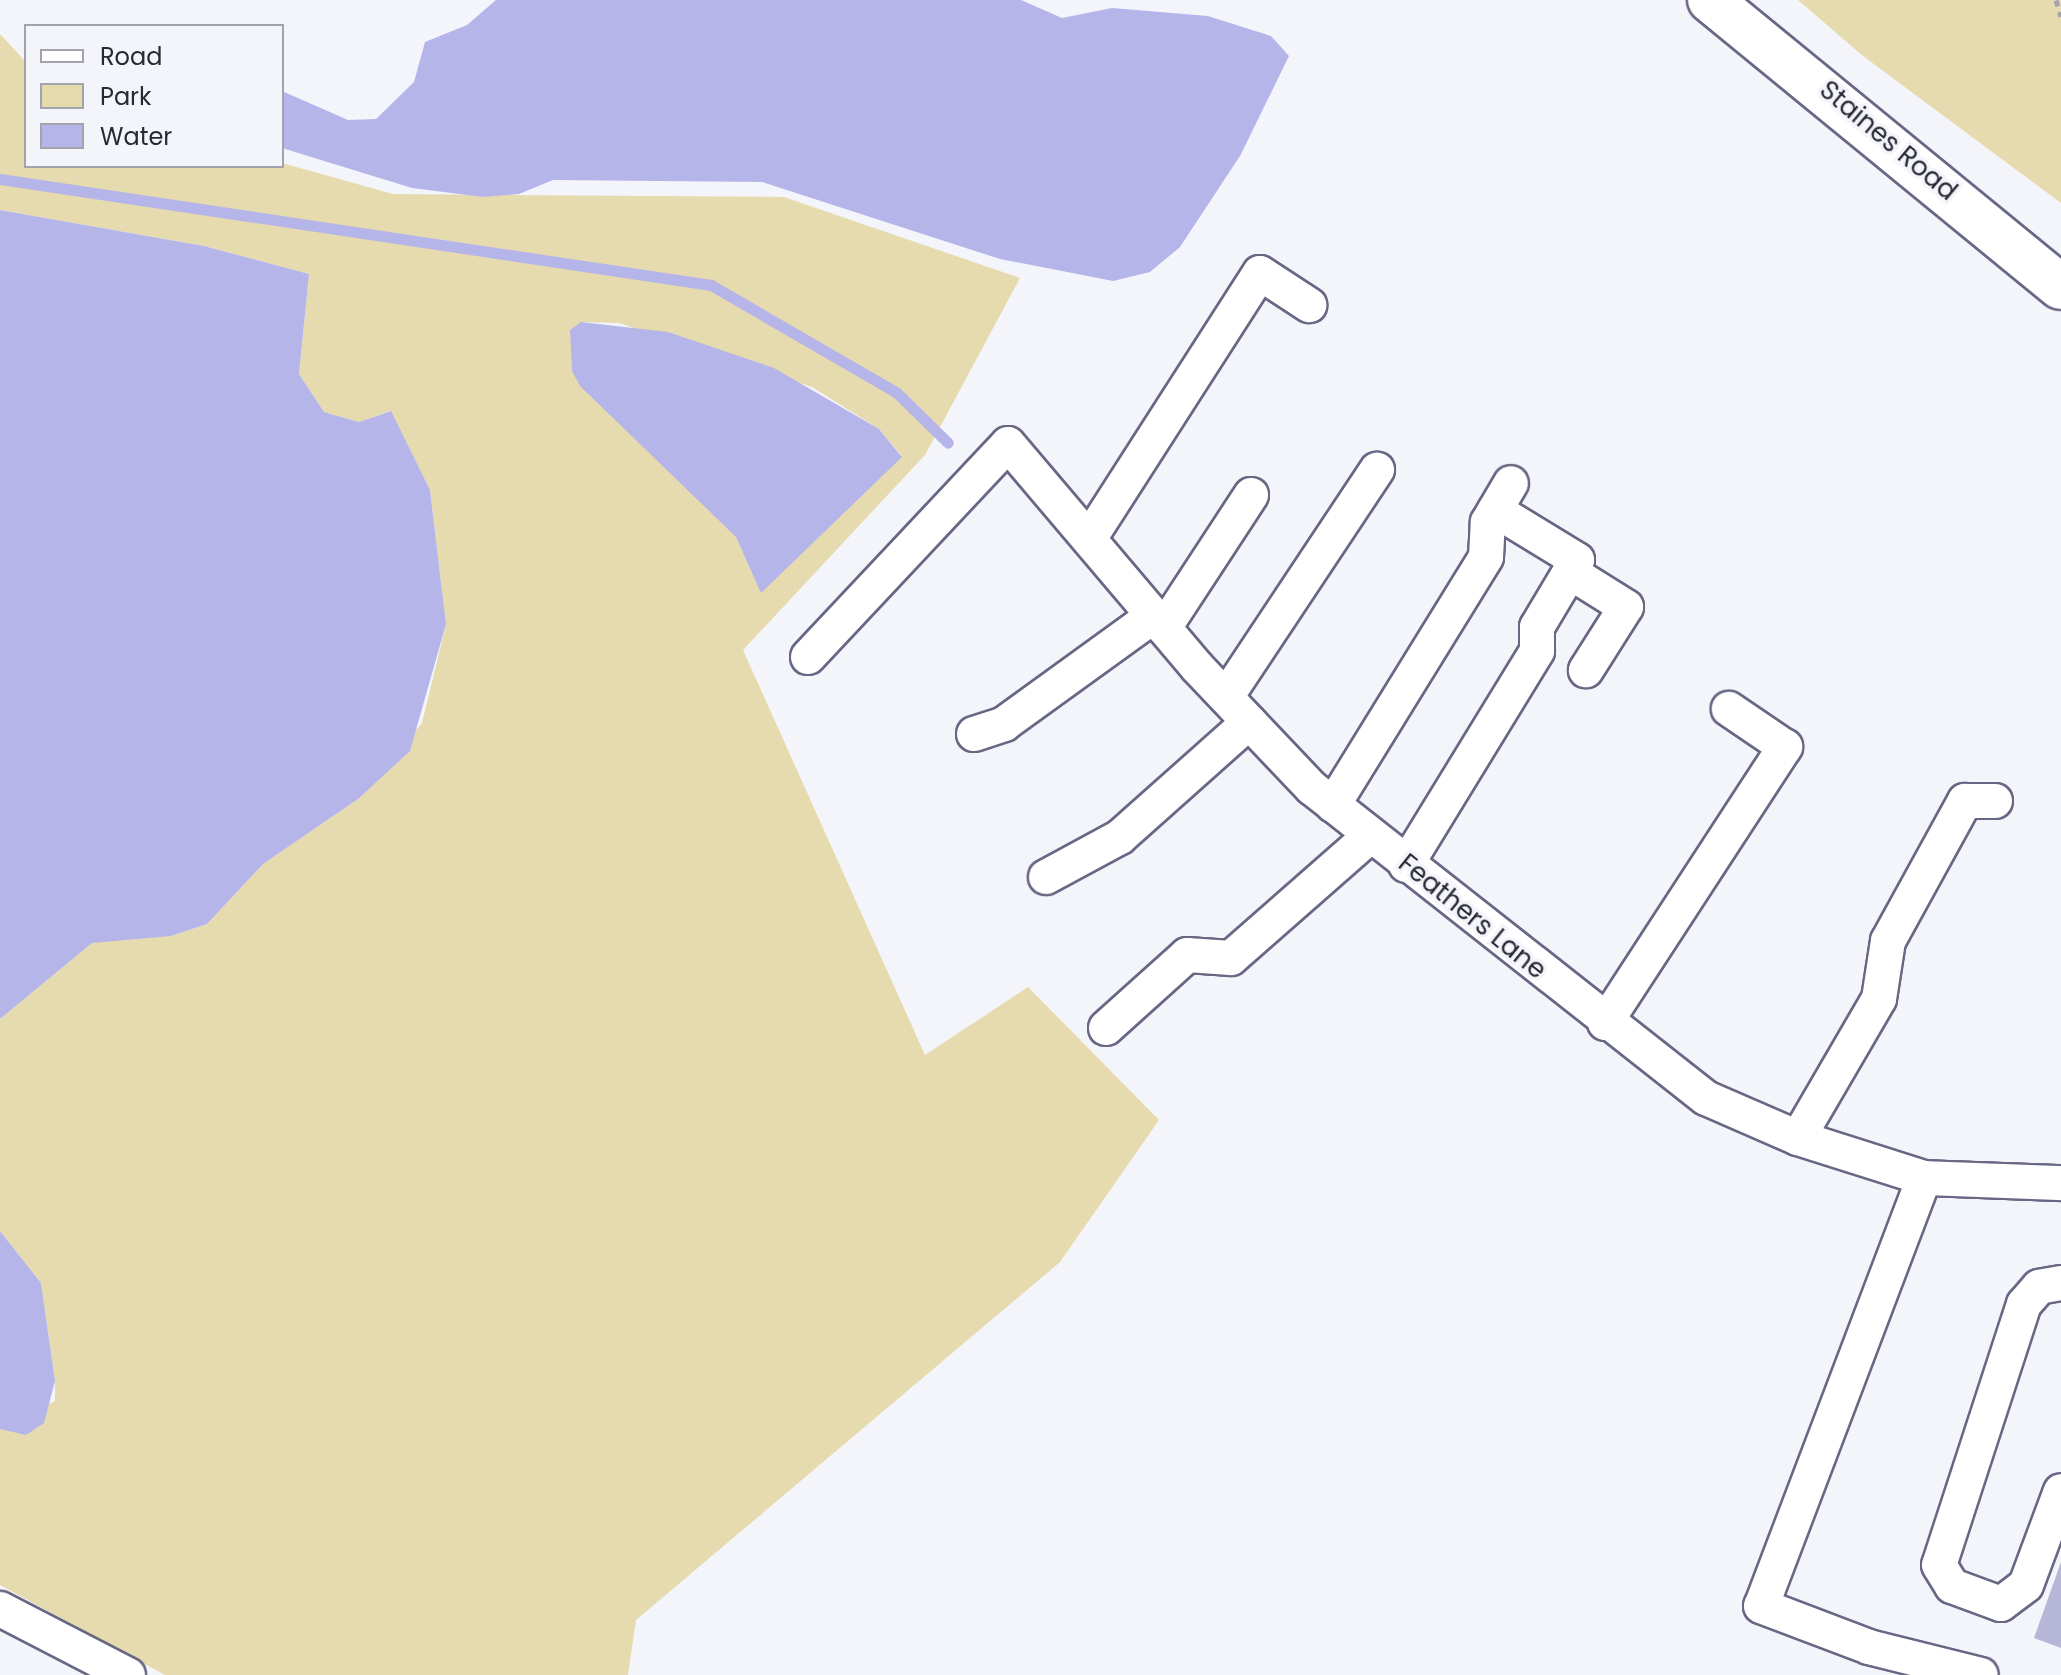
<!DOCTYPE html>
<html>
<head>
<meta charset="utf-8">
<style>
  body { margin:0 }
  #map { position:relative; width:2061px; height:1675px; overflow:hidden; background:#f4f4fb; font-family:Poppins,sans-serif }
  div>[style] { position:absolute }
  .green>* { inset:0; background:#e6dbae }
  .water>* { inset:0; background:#b6b5ea }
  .stream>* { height:11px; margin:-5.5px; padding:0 5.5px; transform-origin:5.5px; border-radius:5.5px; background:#b6b5ea }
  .building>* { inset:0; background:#b6b6d6 }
  .path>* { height:5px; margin-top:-2.5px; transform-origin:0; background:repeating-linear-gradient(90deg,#a3a3ac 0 6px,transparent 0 12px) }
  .roads { filter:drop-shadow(2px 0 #686784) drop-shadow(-2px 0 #686784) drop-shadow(0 2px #686784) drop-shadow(0 -2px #686784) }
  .minor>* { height:34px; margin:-17px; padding:0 17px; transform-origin:17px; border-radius:17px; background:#fff }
  .major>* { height:44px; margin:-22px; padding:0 22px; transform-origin:22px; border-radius:22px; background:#fff }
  span { translate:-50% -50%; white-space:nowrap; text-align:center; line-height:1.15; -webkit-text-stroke:7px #f4f4fb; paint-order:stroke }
  .street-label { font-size:26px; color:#292936 }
  .legend { position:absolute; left:24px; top:24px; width:260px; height:144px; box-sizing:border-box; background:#f4f4fb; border:2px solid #a3a3ac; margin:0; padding:10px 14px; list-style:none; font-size:24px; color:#292936 }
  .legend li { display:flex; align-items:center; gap:16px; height:40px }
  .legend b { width:40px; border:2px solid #a3a3ac }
</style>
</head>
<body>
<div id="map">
  <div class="green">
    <i style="clip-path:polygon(1798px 0,2061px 0,2061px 203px,1863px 56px)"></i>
    <i style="clip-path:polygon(evenodd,0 34px,26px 62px,26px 166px,282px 163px,393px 194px,784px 197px,1020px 278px,925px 455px,743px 650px,925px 1055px,1028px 987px,1159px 1120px,1060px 1262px,636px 1620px,628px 1675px,165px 1675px,0 1585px,0 1429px,55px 1401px,55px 1381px,41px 1283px,0 1231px,0 1019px,92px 943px,110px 936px,171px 936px,207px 924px,263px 864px,358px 799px,422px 723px,446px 624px,430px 490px,390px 411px,359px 422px,324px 412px,299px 374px,309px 274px,204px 246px,0 210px,0 34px,582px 322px,619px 323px,812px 387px,879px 429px,902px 456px,761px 592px,736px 537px,571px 330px,582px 322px)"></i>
  </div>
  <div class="water">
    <i style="clip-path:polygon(496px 0,1021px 0,1062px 18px,1112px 8px,1208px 16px,1271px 36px,1289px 56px,1240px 156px,1180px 247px,1150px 272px,1113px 281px,1000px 259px,762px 182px,553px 180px,519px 194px,483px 197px,412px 188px,282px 148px,282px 91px,348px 120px,376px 119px,414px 82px,425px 42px,467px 25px)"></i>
    <i style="clip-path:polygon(0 210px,204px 246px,309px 274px,299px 374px,324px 412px,359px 422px,391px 411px,430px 490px,446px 624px,410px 751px,358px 799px,263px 864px,207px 924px,171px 936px,92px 943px,0 1019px)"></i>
    <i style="clip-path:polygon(581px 322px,668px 332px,774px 368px,879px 429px,902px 457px,761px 593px,736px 537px,580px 386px,572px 371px,570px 330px)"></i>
    <i style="clip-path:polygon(0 1231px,41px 1283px,55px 1381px,44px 1423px,26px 1435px,0 1429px)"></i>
  </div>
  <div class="stream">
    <i style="left:0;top:179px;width:719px;rotate:8.48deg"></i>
    <i style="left:711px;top:285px;width:215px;rotate:30.1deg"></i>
    <i style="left:897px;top:393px;width:71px;rotate:44.4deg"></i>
  </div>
  <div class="building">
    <i style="clip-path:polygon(2061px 1562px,2061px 1648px,2034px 1638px)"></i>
  </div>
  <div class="path">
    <i style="left:2056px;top:0;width:17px;rotate:73deg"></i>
  </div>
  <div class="roads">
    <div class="minor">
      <i style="left:1089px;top:539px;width:316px;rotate:-57.3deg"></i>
      <i style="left:1260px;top:273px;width:59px;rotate:33.1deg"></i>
      <i style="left:1570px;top:572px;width:66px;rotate:32deg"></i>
      <i style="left:1626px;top:607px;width:75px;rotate:122.4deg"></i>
      <i style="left:1164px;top:628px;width:159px;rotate:-56.8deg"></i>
      <i style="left:808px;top:657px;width:292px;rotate:-46.8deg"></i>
      <i style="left:1008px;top:444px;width:292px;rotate:49.7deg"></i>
      <i style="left:1197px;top:667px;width:167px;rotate:46.5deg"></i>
      <i style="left:1312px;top:788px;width:501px;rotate:38.2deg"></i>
      <i style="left:1706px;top:1098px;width:100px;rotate:23.5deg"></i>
      <i style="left:1798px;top:1138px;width:132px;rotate:17.6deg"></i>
      <i style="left:1924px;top:1178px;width:137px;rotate:2.1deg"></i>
      <i style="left:1226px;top:697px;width:273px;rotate:-56.4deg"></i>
      <i style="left:974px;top:734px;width:32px;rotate:-18deg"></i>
      <i style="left:1004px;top:724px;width:184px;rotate:-35.9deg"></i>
      <i style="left:1333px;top:805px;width:291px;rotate:-58.3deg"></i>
      <i style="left:1486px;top:557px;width:35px;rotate:-87deg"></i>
      <i style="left:1488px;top:522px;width:45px;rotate:-59.5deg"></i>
      <i style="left:1406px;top:865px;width:251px;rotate:-58.5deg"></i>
      <i style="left:1537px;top:651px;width:24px;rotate:-90deg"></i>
      <i style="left:1537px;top:627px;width:78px;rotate:-59.2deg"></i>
      <i style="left:1577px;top:560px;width:96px;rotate:-148.6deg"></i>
      <i style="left:1046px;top:877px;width:84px;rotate:-28.4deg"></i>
      <i style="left:1120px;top:837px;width:173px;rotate:-41.7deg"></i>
      <i style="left:1605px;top:1023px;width:330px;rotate:-56.9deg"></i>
      <i style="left:1785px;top:747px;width:68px;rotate:-145.8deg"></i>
      <i style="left:1106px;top:1028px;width:109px;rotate:-42deg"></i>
      <i style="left:1187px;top:955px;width:44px;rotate:3.9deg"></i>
      <i style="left:1231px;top:958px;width:185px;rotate:-41.3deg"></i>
      <i style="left:1798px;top:1138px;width:161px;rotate:-59.8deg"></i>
      <i style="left:1879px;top:999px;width:59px;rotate:-81.2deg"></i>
      <i style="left:1888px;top:941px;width:160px;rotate:-61.2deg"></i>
      <i style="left:1965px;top:801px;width:30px"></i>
      <i style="left:1924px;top:1178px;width:458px;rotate:110.8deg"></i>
      <i style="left:1761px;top:1606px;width:116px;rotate:20.8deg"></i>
      <i style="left:1869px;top:1647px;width:115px;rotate:14deg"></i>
      <i style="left:2061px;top:1283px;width:22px;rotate:170deg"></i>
      <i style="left:2039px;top:1287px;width:23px;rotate:131deg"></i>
      <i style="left:2024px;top:1304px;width:274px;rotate:108deg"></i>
      <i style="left:1939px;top:1565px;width:25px;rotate:58deg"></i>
      <i style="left:1952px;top:1586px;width:52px;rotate:20.2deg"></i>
      <i style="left:2001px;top:1604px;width:31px;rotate:-37deg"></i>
      <i style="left:2026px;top:1585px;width:100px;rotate:-69.6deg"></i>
      <i style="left:0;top:1609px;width:144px;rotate:27.3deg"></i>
    </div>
    <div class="major">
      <i style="left:1710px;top:0;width:453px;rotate:39.3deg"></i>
    </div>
  </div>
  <div class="street-label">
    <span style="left:1888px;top:141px;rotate:40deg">Staines Road</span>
    <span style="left:1472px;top:917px;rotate:39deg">Feathers Lane</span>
  </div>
  <ul class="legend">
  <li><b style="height:10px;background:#fff"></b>Road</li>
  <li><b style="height:22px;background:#e6dbae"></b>Park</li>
  <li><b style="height:22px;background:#b6b5ea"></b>Water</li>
  </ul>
</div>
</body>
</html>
